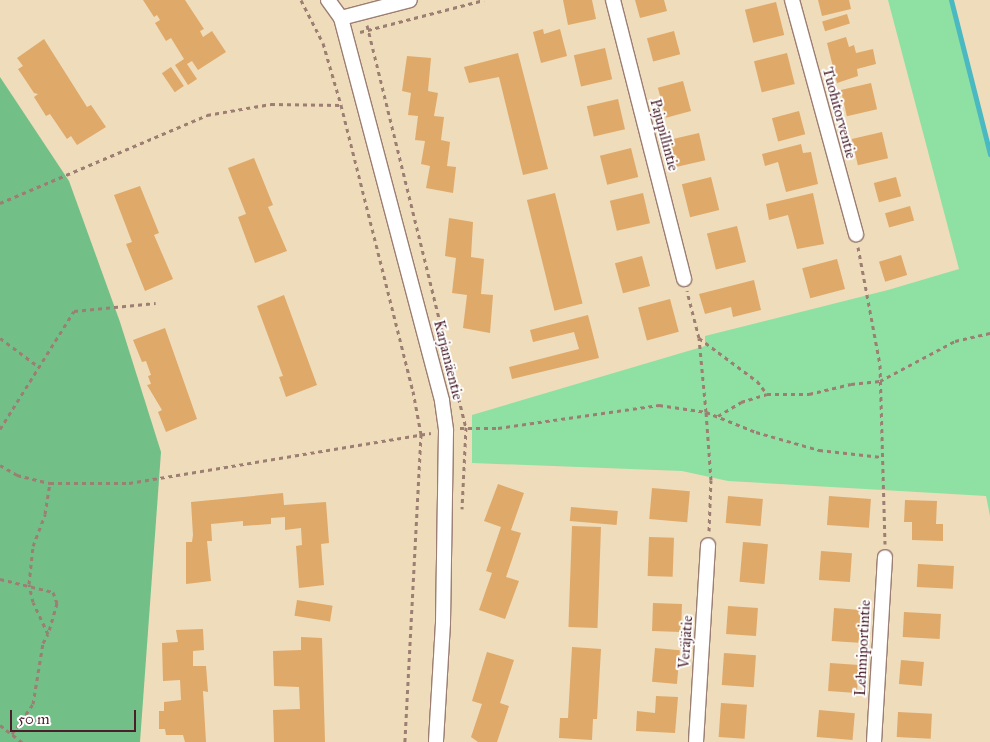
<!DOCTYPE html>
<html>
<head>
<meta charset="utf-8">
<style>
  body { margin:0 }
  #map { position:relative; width:990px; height:742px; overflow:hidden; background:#efdcbb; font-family:"IM FELL Great Primer",serif }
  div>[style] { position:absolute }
  .green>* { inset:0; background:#8ee1a2 }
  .forest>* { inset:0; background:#72bf88 }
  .stream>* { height:5px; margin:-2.5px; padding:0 2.5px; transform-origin:2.5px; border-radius:2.5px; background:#4ab9c1 }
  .building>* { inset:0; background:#dfa969; transform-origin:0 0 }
  .path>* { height:3px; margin-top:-1.5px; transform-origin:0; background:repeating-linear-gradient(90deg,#9c7e73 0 4px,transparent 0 8px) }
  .roads { filter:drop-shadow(1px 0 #9c7e73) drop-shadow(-1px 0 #9c7e73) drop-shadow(0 1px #9c7e73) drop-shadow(0 -1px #9c7e73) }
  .street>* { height:14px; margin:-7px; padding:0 7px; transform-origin:7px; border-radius:7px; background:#fff }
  span { translate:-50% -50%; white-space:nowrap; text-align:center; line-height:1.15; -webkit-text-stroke:4px #fff; paint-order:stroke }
  .street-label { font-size:15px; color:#4a1f2b }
  .scale { position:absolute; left:10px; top:710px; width:126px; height:22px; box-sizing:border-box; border:2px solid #4a1f2b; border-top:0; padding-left:6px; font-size:15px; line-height:18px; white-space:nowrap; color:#4a1f2b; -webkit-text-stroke:4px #fff; paint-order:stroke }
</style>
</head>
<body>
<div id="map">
  <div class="green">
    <i style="clip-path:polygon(888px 0,951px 0,990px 154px,990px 516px,986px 496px,728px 481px,682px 471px,472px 463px,472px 415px,705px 346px,705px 336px,888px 290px,959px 269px)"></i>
  </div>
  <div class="forest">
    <i style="clip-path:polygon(0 77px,69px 181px,120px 322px,161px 452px,140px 742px,0 742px)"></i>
  </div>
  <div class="stream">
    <i style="left:951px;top:0;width:159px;rotate:75.8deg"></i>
  </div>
  <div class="building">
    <i style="clip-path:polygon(143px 0,185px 0,204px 29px,200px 31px,203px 37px,212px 31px,226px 52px,198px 70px,192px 61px,187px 64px,197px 79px,188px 85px,175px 65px,184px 59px,171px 38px,166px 41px,155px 23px,160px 20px,157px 15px,154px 17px)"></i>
    <i style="clip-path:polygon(563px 0,592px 0,596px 19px,568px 25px)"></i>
    <i style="clip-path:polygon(635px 0,664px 0,667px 11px,640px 18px)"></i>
    <i style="clip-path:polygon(818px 0,849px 0,851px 9px,822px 16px)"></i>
    <i style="left:776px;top:2px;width:34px;height:32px;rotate:76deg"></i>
    <i style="left:847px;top:14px;width:10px;height:26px;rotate:73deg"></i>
    <i style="clip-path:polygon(543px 29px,544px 34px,560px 29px,567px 56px,541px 63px,533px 32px)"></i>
    <i style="left:674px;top:31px;width:24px;height:28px;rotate:75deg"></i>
    <i style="clip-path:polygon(846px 37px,849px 47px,854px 45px,856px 53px,873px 49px,876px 64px,857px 69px,858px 76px,837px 83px,827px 43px)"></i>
    <i style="clip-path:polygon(44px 39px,87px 107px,91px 105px,106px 127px,77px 145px,71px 136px,67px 139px,50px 114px,46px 116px,34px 97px,38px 94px,34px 93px,18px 69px,23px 66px,17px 58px)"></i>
    <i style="left:605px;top:48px;width:32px;height:32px;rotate:77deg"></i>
    <i style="clip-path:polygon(518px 53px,548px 169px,523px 175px,499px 77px,469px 83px,464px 67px)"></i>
    <i style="left:787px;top:53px;width:32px;height:34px;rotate:76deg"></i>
    <i style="clip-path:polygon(407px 56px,431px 58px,428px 91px,438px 93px,434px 116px,444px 117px,441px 140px,450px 142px,447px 166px,456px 167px,453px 193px,426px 188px,430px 166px,421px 164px,425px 141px,415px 140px,418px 116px,408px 115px,411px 93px,402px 91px)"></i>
    <i style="left:171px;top:67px;width:23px;height:11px;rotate:56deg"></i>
    <i style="left:683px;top:81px;width:31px;height:26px;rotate:75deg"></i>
    <i style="left:871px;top:83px;width:27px;height:31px;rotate:77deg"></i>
    <i style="left:618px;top:99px;width:31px;height:32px;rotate:77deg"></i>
    <i style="left:799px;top:111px;width:24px;height:28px;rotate:75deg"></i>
    <i style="left:882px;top:132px;width:27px;height:31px;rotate:77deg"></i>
    <i style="left:699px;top:133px;width:28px;height:30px;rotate:77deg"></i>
    <i style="clip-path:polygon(801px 144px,803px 153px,811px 152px,818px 184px,786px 192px,778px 162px,765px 166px,762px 154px)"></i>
    <i style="left:631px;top:148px;width:30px;height:32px;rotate:76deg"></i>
    <i style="clip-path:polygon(254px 158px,273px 205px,268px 207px,287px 251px,255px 263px,238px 217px,246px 214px,228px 168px)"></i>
    <i style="left:711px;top:177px;width:34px;height:30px;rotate:76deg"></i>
    <i style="left:896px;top:177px;width:20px;height:23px;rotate:75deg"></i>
    <i style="clip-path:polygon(140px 186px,159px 233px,154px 235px,173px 279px,145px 291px,126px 244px,132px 242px,114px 195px)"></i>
    <i style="left:555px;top:193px;width:114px;height:29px;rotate:76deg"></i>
    <i style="left:643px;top:193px;width:31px;height:34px;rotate:77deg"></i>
    <i style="clip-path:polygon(813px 193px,824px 244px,797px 249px,788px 215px,769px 220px,766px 204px)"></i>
    <i style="left:910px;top:206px;width:15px;height:26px;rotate:74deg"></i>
    <i style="clip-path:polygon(449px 218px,473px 222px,471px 257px,484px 259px,481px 294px,493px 295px,490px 333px,463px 328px,467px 295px,452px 293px,456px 258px,445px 256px)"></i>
    <i style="left:737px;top:226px;width:37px;height:31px;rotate:76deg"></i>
    <i style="left:901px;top:255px;width:21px;height:23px;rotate:73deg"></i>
    <i style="left:642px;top:256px;width:31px;height:28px;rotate:75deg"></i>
    <i style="left:837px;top:259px;width:31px;height:36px;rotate:75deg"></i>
    <i style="clip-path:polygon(754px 280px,761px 310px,733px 317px,731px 307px,705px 314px,699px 294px)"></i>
    <i style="clip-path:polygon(284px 295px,317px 385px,286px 397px,279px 377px,283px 376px,257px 306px)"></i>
    <i style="left:670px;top:299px;width:34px;height:33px;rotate:75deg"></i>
    <i style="clip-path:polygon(588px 315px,599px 358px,512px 379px,509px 367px,579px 349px,574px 332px,533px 342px,530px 330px)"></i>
    <i style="clip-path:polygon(165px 328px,197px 419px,166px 432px,158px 412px,162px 410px,147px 385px,151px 384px,148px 376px,151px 375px,146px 361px,142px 362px,133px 340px)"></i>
    <i style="clip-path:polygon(498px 484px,524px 493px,511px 530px,521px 533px,506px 577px,519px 581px,505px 619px,479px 610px,492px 573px,486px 571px,501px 527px,484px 521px)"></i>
    <i style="left:652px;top:488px;width:38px;height:31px;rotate:5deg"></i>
    <i style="clip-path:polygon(283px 493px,284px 505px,326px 502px,329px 543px,321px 544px,324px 585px,299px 588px,296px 546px,302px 545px,301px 528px,285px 530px,285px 517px,271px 518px,271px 524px,243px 526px,243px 521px,211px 524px,212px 541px,207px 541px,211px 581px,186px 584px,186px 542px,192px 542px,193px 535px,191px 502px)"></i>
    <i style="left:728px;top:496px;width:35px;height:27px;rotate:5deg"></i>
    <i style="left:829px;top:496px;width:42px;height:29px;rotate:4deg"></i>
    <i style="clip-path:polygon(905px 500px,937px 501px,936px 524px,943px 524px,943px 541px,912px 540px,912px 522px,904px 522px)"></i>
    <i style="left:571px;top:507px;width:47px;height:14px;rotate:5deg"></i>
    <i style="left:572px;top:526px;width:29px;height:101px;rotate:2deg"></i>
    <i style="left:649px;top:537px;width:25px;height:39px;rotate:2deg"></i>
    <i style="left:743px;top:542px;width:25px;height:40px;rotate:5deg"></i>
    <i style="left:821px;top:551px;width:31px;height:29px;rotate:4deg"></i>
    <i style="left:918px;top:564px;width:36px;height:23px;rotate:3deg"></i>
    <i style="left:297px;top:600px;width:36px;height:16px;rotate:9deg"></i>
    <i style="left:653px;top:603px;width:29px;height:28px;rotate:2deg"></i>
    <i style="left:728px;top:606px;width:30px;height:28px;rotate:4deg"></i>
    <i style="left:834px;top:608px;width:27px;height:33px;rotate:4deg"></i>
    <i style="left:904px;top:612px;width:37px;height:25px;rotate:3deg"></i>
    <i style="clip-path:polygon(203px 629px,204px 650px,193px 651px,193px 666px,206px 666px,208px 692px,203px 691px,206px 742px,185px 742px,183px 735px,166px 735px,165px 729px,159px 729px,159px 711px,164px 711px,164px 702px,181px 700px,180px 680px,163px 681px,162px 643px,178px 642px,176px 630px)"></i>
    <i style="clip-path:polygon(301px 637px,322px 638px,325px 742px,274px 742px,273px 710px,300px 709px,299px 687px,274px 686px,273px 651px,301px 650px)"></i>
    <i style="clip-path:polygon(572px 647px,601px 649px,597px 719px,593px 719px,592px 740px,559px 738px,560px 718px,568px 718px)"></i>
    <i style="left:655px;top:648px;width:25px;height:34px;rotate:5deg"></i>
    <i style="clip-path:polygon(487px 652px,514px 660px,500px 703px,509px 706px,497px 742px,478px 742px,471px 737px,482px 704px,472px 701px)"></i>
    <i style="left:724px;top:653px;width:32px;height:32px;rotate:4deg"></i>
    <i style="left:901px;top:660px;width:23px;height:24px;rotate:5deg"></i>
    <i style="left:830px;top:663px;width:29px;height:28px;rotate:4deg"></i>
    <i style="clip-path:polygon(656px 696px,678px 697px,675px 733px,636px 731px,637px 711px,655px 713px)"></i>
    <i style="left:721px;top:703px;width:26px;height:34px;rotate:4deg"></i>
    <i style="left:819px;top:710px;width:36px;height:27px;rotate:5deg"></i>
    <i style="left:898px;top:712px;width:34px;height:25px;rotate:3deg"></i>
  </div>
  <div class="path">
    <i style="left:301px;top:0;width:48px;rotate:62.9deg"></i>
    <i style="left:323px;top:43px;width:65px;rotate:73.8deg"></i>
    <i style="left:341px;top:105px;width:295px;rotate:75.9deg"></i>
    <i style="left:413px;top:391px;width:44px;rotate:79.5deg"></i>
    <i style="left:421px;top:434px;width:308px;rotate:93deg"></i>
    <i style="left:367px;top:25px;width:414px;rotate:76.2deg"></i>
    <i style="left:466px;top:427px;width:82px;rotate:92.8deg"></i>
    <i style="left:360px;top:32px;width:128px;rotate:-14.5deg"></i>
    <i style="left:0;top:203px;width:225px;rotate:-23deg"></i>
    <i style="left:207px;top:115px;width:65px;rotate:-9.8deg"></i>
    <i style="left:271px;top:104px;width:70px;rotate:0.8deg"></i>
    <i style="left:858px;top:247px;width:120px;rotate:79.4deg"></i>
    <i style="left:880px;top:365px;width:179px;rotate:88.4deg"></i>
    <i style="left:0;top:338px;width:49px;rotate:36.6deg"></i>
    <i style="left:699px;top:338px;width:72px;rotate:36.6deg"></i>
    <i style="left:757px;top:381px;width:16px;rotate:52deg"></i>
    <i style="left:718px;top:416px;width:27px;rotate:-31deg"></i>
    <i style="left:741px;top:402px;width:27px;rotate:-17deg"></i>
    <i style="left:767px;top:394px;width:42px"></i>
    <i style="left:809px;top:394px;width:43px;rotate:-13.4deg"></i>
    <i style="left:851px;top:384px;width:29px;rotate:-6deg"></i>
    <i style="left:880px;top:381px;width:85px;rotate:-28.1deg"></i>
    <i style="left:955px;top:341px;width:36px;rotate:-13deg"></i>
    <i style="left:460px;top:428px;width:38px"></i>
    <i style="left:498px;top:428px;width:163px;rotate:-8.1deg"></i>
    <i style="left:659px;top:405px;width:48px;rotate:8.5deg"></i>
    <i style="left:706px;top:412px;width:74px;rotate:-95.4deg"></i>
    <i style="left:699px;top:338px;width:49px;rotate:-104.3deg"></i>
    <i style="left:0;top:429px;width:139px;rotate:-57.9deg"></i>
    <i style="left:74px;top:311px;width:82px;rotate:-5.6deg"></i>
    <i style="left:0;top:465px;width:20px;rotate:30deg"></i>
    <i style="left:17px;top:475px;width:34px;rotate:14deg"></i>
    <i style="left:709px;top:531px;width:51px;rotate:-87.8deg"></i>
    <i style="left:711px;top:480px;width:68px;rotate:-94.2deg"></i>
    <i style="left:706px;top:412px;width:54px;rotate:21.8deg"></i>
    <i style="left:756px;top:432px;width:66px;rotate:15.9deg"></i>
    <i style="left:819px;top:450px;width:63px;rotate:6.3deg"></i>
    <i style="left:0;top:579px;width:55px;rotate:13.8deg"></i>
    <i style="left:53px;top:592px;width:12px;rotate:70deg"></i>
    <i style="left:57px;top:603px;width:32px;rotate:106deg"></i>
    <i style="left:0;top:725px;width:28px;rotate:38deg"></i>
    <i style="left:12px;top:734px;width:37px;rotate:-55deg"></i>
    <i style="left:33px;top:704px;width:62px;rotate:-80.7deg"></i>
    <i style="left:43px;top:643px;width:10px;rotate:-61deg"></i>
    <i style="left:48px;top:634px;width:35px;rotate:-115deg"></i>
    <i style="left:33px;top:602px;width:18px;rotate:-103deg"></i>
    <i style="left:29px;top:584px;width:38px;rotate:-84deg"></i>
    <i style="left:33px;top:546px;width:34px;rotate:-69deg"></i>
    <i style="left:45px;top:514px;width:31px;rotate:-81deg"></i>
    <i style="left:50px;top:483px;width:79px"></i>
    <i style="left:129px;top:483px;width:306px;rotate:-9.4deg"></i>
  </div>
  <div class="roads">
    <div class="street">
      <i style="left:328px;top:0;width:22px;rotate:54deg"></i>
      <i style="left:341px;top:18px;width:396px;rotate:75.2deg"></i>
      <i style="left:442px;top:401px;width:30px;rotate:82deg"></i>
      <i style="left:446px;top:431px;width:192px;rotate:90.9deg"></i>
      <i style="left:443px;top:623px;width:119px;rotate:93.4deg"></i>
      <i style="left:613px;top:0;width:288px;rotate:75.7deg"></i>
      <i style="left:792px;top:0;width:243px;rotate:74.7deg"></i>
      <i style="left:341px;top:18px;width:71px;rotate:-14.6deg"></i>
      <i style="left:696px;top:742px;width:197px;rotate:-86.5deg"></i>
      <i style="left:874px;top:742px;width:185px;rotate:-86.6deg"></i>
    </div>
  </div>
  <div class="street-label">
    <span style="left:839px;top:113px;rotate:75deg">Tuohitorventie</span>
    <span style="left:664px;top:135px;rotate:75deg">Pajupillintie</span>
    <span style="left:448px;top:360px;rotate:76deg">Karjamäentie</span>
    <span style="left:686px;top:642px;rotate:-86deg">Veräjätie</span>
    <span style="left:863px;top:648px;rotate:-87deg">Lehmiportintie</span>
  </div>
  <div class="scale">50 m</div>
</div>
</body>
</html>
